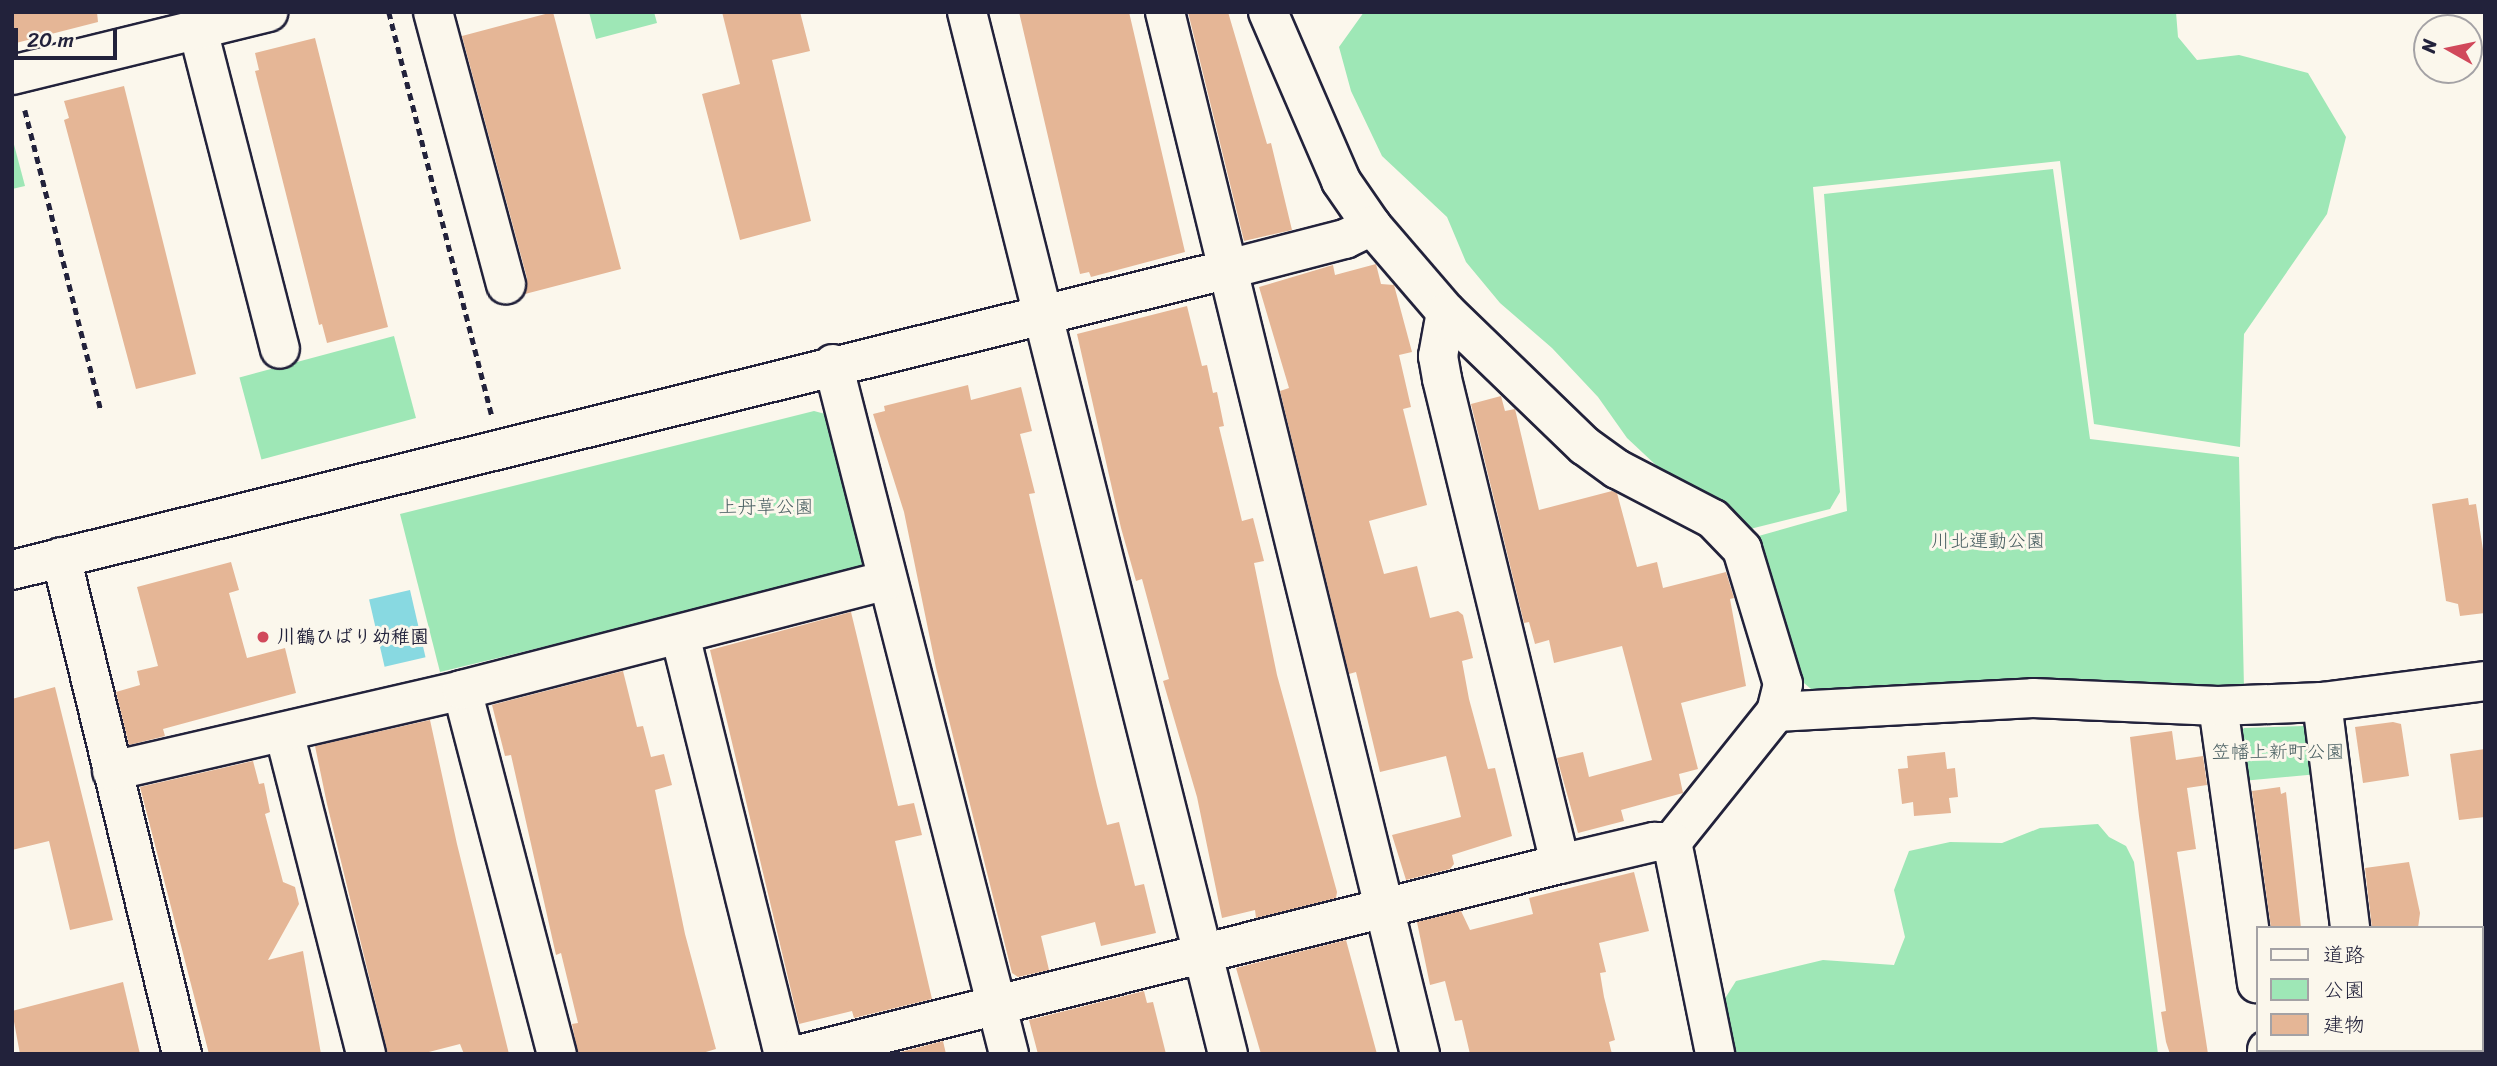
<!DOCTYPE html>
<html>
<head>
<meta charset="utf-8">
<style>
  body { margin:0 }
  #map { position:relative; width:2497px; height:1066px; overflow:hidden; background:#fbf7ec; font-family:Sriracha,"Klee One",sans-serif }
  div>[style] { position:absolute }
  .green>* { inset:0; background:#9ee7b6; transform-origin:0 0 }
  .water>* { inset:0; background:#88d9e1; transform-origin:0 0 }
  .building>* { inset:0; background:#e5b696 }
  .path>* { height:4.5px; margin-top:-2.25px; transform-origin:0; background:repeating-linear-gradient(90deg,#22223b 0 7px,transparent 0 12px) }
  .roads { filter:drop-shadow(2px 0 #22223b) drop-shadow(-2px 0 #22223b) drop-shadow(0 2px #22223b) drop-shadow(0 -2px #22223b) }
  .minor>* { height:38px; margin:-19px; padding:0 19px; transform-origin:19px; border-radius:19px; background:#fbf7ec }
  .dots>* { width:19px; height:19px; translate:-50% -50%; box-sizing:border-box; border:4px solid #fbf7ec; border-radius:50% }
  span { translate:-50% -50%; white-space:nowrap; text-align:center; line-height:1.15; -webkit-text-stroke:6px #fbf7ec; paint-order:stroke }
  .park-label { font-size:19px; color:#475d60 }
  .poi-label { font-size:19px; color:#22223b; font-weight:700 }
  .left { translate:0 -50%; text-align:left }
  .frame { position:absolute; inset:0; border:14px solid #22223b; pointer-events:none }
  .legend { position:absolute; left:2256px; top:926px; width:228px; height:126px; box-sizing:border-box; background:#fbf7ec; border:2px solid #a4a2a5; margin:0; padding:9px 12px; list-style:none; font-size:21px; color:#22223b }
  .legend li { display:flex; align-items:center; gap:14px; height:35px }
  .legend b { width:35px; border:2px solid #a4a2a5 }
  .north { position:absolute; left:2413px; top:14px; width:70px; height:70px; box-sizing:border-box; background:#fbf7ec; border:2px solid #a4a2a5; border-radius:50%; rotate:279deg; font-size:19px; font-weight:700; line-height:28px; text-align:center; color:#22223b }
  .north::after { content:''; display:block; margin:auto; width:24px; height:32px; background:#d1495b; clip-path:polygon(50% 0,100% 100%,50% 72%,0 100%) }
  .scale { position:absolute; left:14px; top:28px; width:103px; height:32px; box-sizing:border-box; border:4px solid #22223b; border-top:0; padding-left:9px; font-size:21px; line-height:24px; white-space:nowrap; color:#22223b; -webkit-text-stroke:5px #fbf7ec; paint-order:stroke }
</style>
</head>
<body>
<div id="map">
  <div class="green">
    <i style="clip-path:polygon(589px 12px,654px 12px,657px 23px,596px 39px)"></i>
    <i style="clip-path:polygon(1364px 12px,2176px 12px,2178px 37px,2197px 60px,2239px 55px,2308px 73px,2346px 137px,2327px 214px,2244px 334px,2240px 447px,2094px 424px,2060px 161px,1813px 187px,1840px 492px,1830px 509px,1746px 530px,1675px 483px,1627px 438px,1598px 397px,1552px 348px,1500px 303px,1466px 262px,1447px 217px,1382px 156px,1351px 91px,1339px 47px)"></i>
    <i style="clip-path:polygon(12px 137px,25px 186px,12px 189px)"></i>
    <i style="clip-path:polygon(2053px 169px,2090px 439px,2239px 457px,2244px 688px,1817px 694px,1798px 678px,1755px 537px,1847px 511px,1824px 194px)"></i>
    <i style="left:394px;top:336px;width:85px;height:160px;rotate:75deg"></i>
    <i style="clip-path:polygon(814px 411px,829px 415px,866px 568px,440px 672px,400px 514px)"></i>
    <i style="clip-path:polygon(2304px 726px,2314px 736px,2318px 774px,2242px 781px,2236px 740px,2244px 728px)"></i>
    <i style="clip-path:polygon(2098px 824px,2109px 837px,2126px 846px,2134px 862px,2158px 1054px,1735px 1054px,1724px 1000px,1736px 981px,1823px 960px,1894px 965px,1905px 937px,1894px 890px,1909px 851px,1950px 842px,2002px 843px,2040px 828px)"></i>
  </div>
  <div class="water">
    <i style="left:410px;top:590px;width:69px;height:42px;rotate:77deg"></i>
  </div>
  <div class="building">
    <i style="clip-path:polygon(12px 12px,97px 12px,98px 22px,16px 43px)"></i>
    <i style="clip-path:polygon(553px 12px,621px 269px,525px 294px,527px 278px,462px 36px)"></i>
    <i style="clip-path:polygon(722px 12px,800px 12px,810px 51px,772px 60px,811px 221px,740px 240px,702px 94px,740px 84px)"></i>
    <i style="clip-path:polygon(1019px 12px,1129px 12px,1185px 252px,1091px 277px,1089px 272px,1080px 274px)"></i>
    <i style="clip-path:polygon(1188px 12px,1228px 12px,1267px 144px,1271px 143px,1292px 230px,1244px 241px)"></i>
    <i style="clip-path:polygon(315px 38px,388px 327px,327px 343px,322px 324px,319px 325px,255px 71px,259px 70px,255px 53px)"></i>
    <i style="clip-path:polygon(124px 86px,196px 374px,136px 389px,64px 120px,69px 118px,64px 101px)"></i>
    <i style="clip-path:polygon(1376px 264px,1381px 284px,1394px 285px,1412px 352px,1399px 355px,1411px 407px,1403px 409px,1427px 505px,1369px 521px,1384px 574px,1417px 566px,1430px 618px,1458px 611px,1463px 615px,1473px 658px,1462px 661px,1469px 699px,1488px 769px,1495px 768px,1512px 836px,1452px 855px,1454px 864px,1450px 869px,1406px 880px,1392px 835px,1461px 817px,1446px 756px,1380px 772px,1356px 672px,1349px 674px,1280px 391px,1289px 388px,1259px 287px,1333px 265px,1335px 275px)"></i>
    <i style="clip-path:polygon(1187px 306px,1202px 366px,1207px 365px,1213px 393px,1217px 392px,1224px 426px,1219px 427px,1242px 521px,1253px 518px,1264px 561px,1254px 563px,1277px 675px,1337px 892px,1336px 898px,1256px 918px,1255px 910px,1222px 918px,1197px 797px,1163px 681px,1169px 679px,1142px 579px,1136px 581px,1121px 528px,1077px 334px)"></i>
    <i style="clip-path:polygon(968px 385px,971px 400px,1021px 387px,1032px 431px,1020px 434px,1035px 493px,1029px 494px,1097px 786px,1107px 825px,1119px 822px,1135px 886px,1144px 884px,1156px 933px,1101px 946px,1095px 922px,1041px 936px,1049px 970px,1018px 977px,1012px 973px,936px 668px,904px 512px,873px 414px,885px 411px,884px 406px)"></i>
    <i style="clip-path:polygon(1501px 396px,1505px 411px,1515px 409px,1539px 510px,1612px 491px,1617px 493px,1637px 567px,1657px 562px,1663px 588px,1726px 572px,1734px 598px,1730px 599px,1746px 686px,1681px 703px,1698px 769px,1679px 774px,1683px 793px,1621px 810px,1624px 821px,1578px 833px,1557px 758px,1583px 752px,1589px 777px,1652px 760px,1622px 646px,1554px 663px,1549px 640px,1535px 644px,1529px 622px,1524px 623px,1471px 404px)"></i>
    <i style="clip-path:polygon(2468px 498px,2469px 505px,2476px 504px,2485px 563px,2485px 613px,2460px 616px,2458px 604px,2446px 601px,2432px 504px)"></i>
    <i style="clip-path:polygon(231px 562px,239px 590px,229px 593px,247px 658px,285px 648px,296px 693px,163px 729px,165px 736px,129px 745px,116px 692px,140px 685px,137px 671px,158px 666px,137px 587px)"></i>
    <i style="clip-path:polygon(851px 612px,898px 806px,914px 803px,922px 835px,895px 841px,932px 999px,854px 1018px,852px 1011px,799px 1024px,710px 650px)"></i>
    <i style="clip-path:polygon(623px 671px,637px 727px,643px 726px,651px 757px,664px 754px,672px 785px,655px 790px,685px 934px,716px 1049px,699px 1054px,578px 1054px,572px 1024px,578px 1023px,561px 953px,556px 955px,511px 755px,505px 756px,492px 705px)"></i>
    <i style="clip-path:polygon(55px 687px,113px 920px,70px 930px,49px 841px,12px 850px,12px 699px)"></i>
    <i style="clip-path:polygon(430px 720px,457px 844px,509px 1054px,464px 1054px,460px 1044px,421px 1054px,388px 1054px,327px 804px,315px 746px)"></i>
    <i style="clip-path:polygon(2393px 722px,2401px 724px,2409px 776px,2363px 783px,2355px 727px)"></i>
    <i style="clip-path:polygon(2172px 731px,2176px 760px,2203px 756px,2207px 785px,2187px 788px,2196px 849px,2177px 852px,2208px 1054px,2170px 1054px,2166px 1042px,2161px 1012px,2166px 1011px,2139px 816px,2130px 737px)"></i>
    <i style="clip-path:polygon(2485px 749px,2485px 817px,2459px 820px,2450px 754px)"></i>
    <i style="clip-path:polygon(1945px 752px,1947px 769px,1955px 768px,1958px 797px,1949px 798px,1951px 813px,1914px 816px,1913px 802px,1902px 804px,1898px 769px,1908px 768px,1907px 756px)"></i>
    <i style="clip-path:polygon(253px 761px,259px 784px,264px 783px,270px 812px,265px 814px,283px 882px,295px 887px,299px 904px,268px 960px,303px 951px,321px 1054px,209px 1054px,140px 787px)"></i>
    <i style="clip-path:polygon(2280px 787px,2281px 794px,2286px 792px,2301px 928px,2271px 928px,2252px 791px)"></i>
    <i style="clip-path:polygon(2409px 862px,2420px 913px,2418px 928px,2372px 928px,2365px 868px)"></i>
    <i style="clip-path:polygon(1634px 872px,1649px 931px,1599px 943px,1606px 972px,1600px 973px,1604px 997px,1615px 1040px,1609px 1042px,1612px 1054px,1470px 1054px,1462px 1020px,1455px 1021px,1445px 981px,1430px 985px,1417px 922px,1461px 911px,1470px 930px,1533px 914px,1529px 898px)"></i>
    <i style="clip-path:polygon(1346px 940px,1377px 1054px,1261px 1054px,1236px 968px)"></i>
    <i style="clip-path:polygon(123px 982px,140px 1054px,20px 1054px,12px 1011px)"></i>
    <i style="clip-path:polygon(1144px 991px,1147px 1003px,1153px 1002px,1166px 1054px,1038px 1054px,1029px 1020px)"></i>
    <i style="clip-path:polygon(943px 1041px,946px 1054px,893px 1054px)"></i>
  </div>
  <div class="path">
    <i style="left:389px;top:12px;width:416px;rotate:75.7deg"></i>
    <i style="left:25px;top:110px;width:310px;rotate:75.8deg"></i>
  </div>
  <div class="roads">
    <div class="minor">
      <i style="left:433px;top:12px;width:282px;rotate:75deg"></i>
      <i style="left:967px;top:12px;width:1074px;rotate:75.94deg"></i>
      <i style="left:1165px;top:12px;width:1073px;rotate:76.25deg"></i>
      <i style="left:1268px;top:12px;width:184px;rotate:66.6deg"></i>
      <i style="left:1341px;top:181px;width:55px;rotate:55.4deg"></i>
      <i style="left:1372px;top:226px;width:113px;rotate:49.3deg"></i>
      <i style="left:1446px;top:312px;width:193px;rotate:44deg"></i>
      <i style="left:1585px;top:446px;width:39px;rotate:36deg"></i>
      <i style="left:1617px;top:469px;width:108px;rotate:27.5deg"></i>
      <i style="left:1713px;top:519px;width:42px;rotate:46deg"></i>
      <i style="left:1742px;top:549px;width:141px;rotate:73.1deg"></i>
      <i style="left:1783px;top:684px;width:29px;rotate:104deg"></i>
      <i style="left:1776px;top:712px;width:166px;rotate:128.7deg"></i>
      <i style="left:1672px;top:842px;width:216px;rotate:78.5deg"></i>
      <i style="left:198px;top:30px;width:329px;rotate:75.6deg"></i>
      <i style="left:12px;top:75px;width:264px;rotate:-13.8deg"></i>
      <i style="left:1446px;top:312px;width:45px;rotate:100.3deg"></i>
      <i style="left:1438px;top:356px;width:23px;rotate:80deg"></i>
      <i style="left:1442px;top:379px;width:499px;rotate:76.3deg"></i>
      <i style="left:833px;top:364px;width:712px;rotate:75.69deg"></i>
      <i style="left:61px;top:557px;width:512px;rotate:76.32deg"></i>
      <i style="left:12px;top:570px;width:1250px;rotate:-13.89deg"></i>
      <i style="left:1225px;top:270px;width:124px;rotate:-14.5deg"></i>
      <i style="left:1345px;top:239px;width:30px;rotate:-26deg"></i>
      <i style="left:680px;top:635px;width:432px;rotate:76.1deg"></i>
      <i style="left:462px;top:690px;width:376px;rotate:75.4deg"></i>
      <i style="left:2322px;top:702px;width:228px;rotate:82.9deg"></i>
      <i style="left:2218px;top:706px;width:280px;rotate:82deg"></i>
      <i style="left:1776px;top:712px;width:257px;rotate:-3.1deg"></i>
      <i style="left:2033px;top:698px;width:185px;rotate:2.5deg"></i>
      <i style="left:2218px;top:706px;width:104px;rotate:-2.2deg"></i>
      <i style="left:2322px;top:702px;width:164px;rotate:-7.3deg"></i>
      <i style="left:284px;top:732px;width:332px;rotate:75.7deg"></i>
      <i style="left:112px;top:771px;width:359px;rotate:-13deg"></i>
      <i style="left:462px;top:690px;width:439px;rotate:-14.5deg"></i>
      <i style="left:2267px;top:1050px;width:4px;rotate:90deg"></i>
      <i style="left:2366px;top:1050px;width:4px;rotate:90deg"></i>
      <i style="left:802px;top:1054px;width:781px;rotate:-14.07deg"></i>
      <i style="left:1560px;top:864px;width:97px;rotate:-13.2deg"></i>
      <i style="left:1654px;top:842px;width:18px"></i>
    </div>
  </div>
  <div class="dots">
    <i style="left:263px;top:637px;background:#d1495b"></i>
  </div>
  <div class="park-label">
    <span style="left:766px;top:507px">上丹草公園</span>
    <span style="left:1988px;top:541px">川北運動公園</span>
    <span style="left:2278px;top:752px">笠幡上新町公園</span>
  </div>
  <div class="poi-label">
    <span class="left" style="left:277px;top:637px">川鶴ひばり幼稚園</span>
  </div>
  <div class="frame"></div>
  <ul class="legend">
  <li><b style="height:9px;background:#fbf7ec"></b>道路</li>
  <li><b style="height:19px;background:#9ee7b6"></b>公園</li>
  <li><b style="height:19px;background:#e5b696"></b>建物</li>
  </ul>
  <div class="north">N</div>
  <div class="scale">20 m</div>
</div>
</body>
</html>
